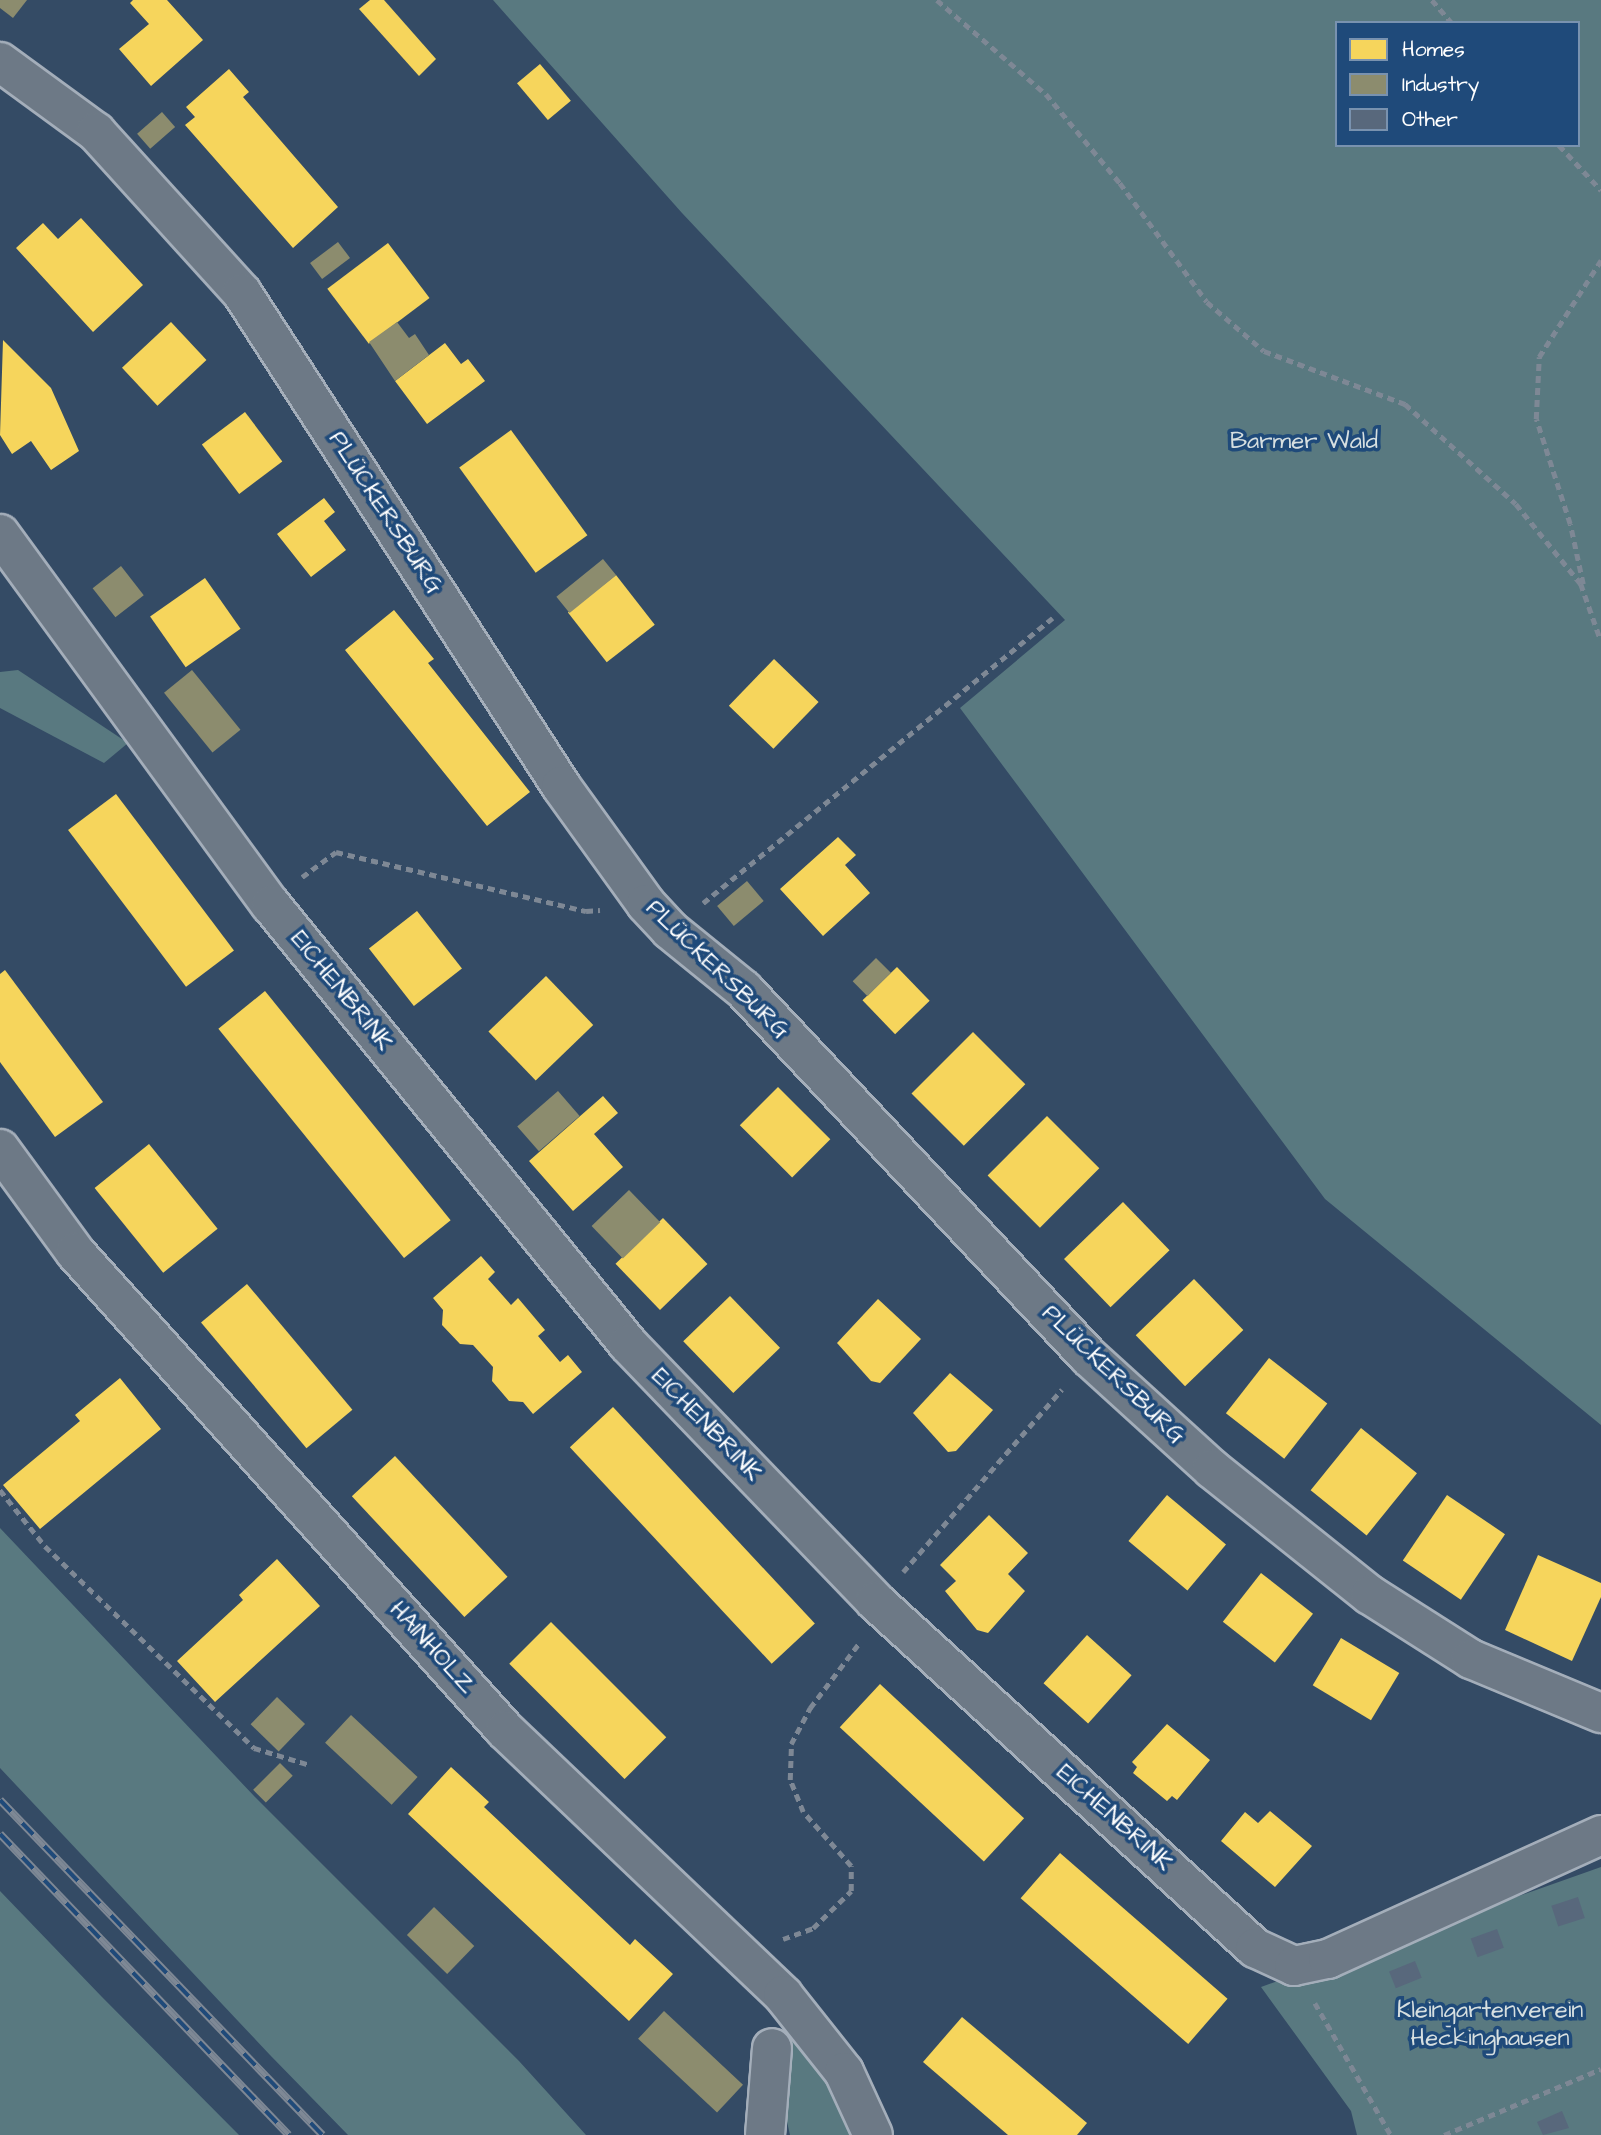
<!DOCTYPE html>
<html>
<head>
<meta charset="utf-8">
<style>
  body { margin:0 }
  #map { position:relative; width:1601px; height:2135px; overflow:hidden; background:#344b65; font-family:"Architects Daughter",sans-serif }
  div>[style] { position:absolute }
  .green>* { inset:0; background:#597980 }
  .homes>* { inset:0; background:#f6d55c; transform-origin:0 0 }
  .industry>* { inset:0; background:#8c8c6e; transform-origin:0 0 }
  .building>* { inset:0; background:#58687c; transform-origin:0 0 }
  .path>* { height:4.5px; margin-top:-2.25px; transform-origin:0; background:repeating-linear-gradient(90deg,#7e8895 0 7px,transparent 0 12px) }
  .roads { filter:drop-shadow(2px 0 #a4aeba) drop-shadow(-2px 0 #a4aeba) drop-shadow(0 2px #a4aeba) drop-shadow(0 -2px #a4aeba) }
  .minor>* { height:38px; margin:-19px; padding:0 19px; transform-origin:19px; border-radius:19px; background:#6d7986 }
  .rail>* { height:8px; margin-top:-4px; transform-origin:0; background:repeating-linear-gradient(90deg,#1f4a7a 0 16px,#7e8895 0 32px); box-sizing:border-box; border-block:2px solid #7e8895 }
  span { translate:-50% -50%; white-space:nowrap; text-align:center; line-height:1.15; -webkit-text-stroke:7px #1f4a7a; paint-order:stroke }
  .park-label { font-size:24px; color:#d7dfe0 }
  .street-label { font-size:24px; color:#fff }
  .legend { position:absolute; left:1335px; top:21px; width:245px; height:126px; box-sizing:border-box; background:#1f4a7a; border:2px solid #7992af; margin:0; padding:9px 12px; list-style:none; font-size:21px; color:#fff }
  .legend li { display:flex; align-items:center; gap:14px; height:35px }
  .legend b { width:35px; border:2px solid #7992af }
</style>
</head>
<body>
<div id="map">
  <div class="green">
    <i style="clip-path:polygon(evenodd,493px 0,1601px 0,1601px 1425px,1325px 1199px,960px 708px,1065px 620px,682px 213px,493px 0,1337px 23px,1578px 23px,1578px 145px,1337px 145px,1337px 23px)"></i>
    <i style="clip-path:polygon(18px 670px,128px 743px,104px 763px,0 708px,0 672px)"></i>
    <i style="clip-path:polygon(0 1528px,255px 1797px,519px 2061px,586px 2135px,348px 2135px,270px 2055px,0 1768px)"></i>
    <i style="clip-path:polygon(1601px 1867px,1601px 2135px,1357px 2135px,1351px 2111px,1261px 1987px)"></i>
    <i style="clip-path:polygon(0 1891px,102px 1997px,239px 2135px,0 2135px)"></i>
    <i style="clip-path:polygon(788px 2025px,820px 2066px,854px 2135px,790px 2135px,781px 2095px,779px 2049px)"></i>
  </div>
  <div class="homes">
    <i style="clip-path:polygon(133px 0,167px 0,203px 40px,151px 86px,119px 49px,149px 24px,130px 3px)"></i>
    <i style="clip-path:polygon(370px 0,384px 0,436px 59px,419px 76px,359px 9px)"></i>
    <i style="left:540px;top:64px;width:48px;height:30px;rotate:50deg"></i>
    <i style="clip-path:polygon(229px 69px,249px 92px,243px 97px,338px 207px,293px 248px,185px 125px,195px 117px,186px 107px)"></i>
    <i style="clip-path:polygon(81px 218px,143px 285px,93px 332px,16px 248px,43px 223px,58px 239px)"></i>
    <i style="left:388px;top:243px;width:69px;height:76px;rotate:53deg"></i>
    <i style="left:171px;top:322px;width:52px;height:67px;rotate:47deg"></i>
    <i style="clip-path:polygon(3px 340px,51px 388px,79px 451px,51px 470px,31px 441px,12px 454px,0 435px)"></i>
    <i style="clip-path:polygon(445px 343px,461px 364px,468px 359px,485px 381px,427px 424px,395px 381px)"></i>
    <i style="left:245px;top:412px;width:62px;height:54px;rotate:53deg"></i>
    <i style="left:511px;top:430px;width:130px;height:64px;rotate:54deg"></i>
    <i style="clip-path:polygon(324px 498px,335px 512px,324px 521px,346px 550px,311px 577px,277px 534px)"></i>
    <i style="left:616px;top:575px;width:63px;height:61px;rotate:52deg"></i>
    <i style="left:205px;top:578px;width:62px;height:67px;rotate:55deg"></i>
    <i style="clip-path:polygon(394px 610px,434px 659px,428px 663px,530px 792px,487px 826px,345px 650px)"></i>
    <i style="left:774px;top:659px;width:62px;height:65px;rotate:44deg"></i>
    <i style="left:116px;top:794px;width:196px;height:60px;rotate:53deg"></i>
    <i style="clip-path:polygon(838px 837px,856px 855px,845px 865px,870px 893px,823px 936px,780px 889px)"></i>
    <i style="left:417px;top:911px;width:73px;height:61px;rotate:52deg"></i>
    <i style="left:897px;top:967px;width:47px;height:48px;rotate:46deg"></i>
    <i style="clip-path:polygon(5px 970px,103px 1102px,55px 1137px,0 1062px,0 974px)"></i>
    <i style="left:546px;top:976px;width:68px;height:80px;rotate:46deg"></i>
    <i style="left:265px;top:991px;width:295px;height:60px;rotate:51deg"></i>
    <i style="left:973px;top:1032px;width:74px;height:87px;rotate:45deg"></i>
    <i style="left:778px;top:1087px;width:74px;height:54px;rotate:45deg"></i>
    <i style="clip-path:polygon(603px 1096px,618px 1113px,594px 1134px,623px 1167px,573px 1211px,529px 1161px)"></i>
    <i style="left:1047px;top:1116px;width:74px;height:84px;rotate:45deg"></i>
    <i style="left:149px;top:1144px;width:109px;height:70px;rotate:51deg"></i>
    <i style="left:1123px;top:1202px;width:67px;height:82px;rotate:46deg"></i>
    <i style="left:663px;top:1218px;width:64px;height:66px;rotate:46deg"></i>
    <i style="clip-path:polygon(481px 1256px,495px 1272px,488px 1279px,511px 1305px,518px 1298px,545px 1330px,538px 1336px,560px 1362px,568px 1355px,582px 1372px,533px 1414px,523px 1402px,509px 1401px,492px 1381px,493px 1367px,473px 1345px,460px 1344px,442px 1325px,443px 1310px,433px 1298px)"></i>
    <i style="left:1194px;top:1279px;width:71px;height:81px;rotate:46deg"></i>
    <i style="left:247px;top:1284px;width:164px;height:60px;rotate:50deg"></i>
    <i style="left:730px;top:1296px;width:72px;height:65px;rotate:46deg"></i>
    <i style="clip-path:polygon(878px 1299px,921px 1339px,880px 1383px,871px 1381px,837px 1343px)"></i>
    <i style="left:1269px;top:1358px;width:74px;height:70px;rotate:38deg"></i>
    <i style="clip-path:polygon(950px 1373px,993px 1410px,956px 1451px,948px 1452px,913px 1413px)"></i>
    <i style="clip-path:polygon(120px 1378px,161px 1429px,40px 1529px,3px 1485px,80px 1421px,75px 1415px)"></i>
    <i style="left:613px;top:1407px;width:296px;height:59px;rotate:47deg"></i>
    <i style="left:1361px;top:1428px;width:72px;height:80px;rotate:39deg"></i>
    <i style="left:395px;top:1456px;width:165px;height:59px;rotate:47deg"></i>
    <i style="left:1167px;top:1495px;width:77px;height:60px;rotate:40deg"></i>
    <i style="left:1447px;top:1495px;width:70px;height:79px;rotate:34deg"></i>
    <i style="clip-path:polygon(989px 1515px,1028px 1553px,1008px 1574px,1025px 1591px,988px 1633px,977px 1630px,945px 1591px,956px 1581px,940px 1565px)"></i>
    <i style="clip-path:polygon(1538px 1555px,1601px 1583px,1601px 1597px,1572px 1661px,1505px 1630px)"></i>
    <i style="clip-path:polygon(277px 1559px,320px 1606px,215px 1702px,177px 1661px,243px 1600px,239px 1595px)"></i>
    <i style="left:1261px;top:1573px;width:66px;height:62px;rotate:38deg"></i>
    <i style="left:551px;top:1622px;width:163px;height:59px;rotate:45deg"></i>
    <i style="left:1087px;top:1635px;width:60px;height:65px;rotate:42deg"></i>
    <i style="left:1341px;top:1638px;width:68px;height:55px;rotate:31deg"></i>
    <i style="left:880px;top:1684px;width:197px;height:59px;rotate:43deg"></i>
    <i style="clip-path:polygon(1167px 1724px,1210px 1760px,1177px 1800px,1172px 1796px,1167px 1801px,1133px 1773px,1137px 1767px,1132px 1762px)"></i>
    <i style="clip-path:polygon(451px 1767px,489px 1802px,484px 1807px,630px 1945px,635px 1939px,673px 1974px,629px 2021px,408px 1814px)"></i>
    <i style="clip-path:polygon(1270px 1811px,1312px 1846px,1275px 1887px,1221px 1841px,1245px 1812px,1258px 1823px)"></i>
    <i style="left:1060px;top:1853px;width:222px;height:60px;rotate:41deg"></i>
    <i style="clip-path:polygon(962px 2017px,1087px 2123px,1077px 2135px,1008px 2135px,923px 2062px)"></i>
  </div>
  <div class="industry">
    <i style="clip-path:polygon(0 0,27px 0,13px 18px,0 8px)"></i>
    <i style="left:162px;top:112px;width:20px;height:33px;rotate:49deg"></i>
    <i style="left:338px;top:242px;width:20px;height:35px;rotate:53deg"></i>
    <i style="clip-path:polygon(397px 322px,409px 338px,415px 334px,429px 355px,395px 381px,369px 342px)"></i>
    <i style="left:603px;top:559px;width:21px;height:60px;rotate:51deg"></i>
    <i style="left:121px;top:566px;width:37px;height:36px;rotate:52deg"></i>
    <i style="left:192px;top:670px;width:77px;height:36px;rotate:51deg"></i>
    <i style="left:747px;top:881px;width:26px;height:39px;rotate:50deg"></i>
    <i style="left:876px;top:958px;width:21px;height:33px;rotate:45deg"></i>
    <i style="left:558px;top:1091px;width:33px;height:54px;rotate:49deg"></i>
    <i style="left:629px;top:1190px;width:45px;height:52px;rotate:46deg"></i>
    <i style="left:277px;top:1697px;width:39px;height:38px;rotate:44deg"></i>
    <i style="left:351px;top:1715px;width:91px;height:38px;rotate:43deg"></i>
    <i style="left:280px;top:1763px;width:18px;height:38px;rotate:45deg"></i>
    <i style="left:434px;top:1907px;width:56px;height:39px;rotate:44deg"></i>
    <i style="left:664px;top:2011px;width:108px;height:38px;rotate:43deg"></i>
  </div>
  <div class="building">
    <i style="left:1578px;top:1897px;width:22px;height:28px;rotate:72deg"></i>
    <i style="left:1497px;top:1929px;width:20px;height:28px;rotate:70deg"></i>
    <i style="left:1415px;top:1961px;width:18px;height:28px;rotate:68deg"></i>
    <i style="clip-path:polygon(1562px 2111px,1569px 2128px,1543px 2135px,1537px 2122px)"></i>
  </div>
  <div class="path">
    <i style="left:937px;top:0;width:144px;rotate:40.8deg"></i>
    <i style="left:1046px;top:94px;width:116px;rotate:50.3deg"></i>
    <i style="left:1120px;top:183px;width:147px;rotate:53.8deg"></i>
    <i style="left:1207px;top:302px;width:75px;rotate:40.7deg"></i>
    <i style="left:1264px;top:351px;width:151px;rotate:20.6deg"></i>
    <i style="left:1405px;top:404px;width:149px;rotate:42deg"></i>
    <i style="left:1516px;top:504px;width:103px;rotate:50.9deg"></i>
    <i style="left:1581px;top:584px;width:57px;rotate:70.6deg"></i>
    <i style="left:1432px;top:0;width:30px;rotate:49deg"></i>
    <i style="left:1559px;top:145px;width:62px;rotate:47deg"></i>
    <i style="left:1583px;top:584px;width:61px;rotate:-102.2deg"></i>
    <i style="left:1570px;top:524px;width:110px;rotate:-107.9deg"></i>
    <i style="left:1536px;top:419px;width:62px;rotate:-87.2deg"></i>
    <i style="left:1539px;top:357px;width:115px;rotate:-57.4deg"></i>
    <i style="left:302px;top:877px;width:42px;rotate:-36.3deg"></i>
    <i style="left:336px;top:852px;width:257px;rotate:13.3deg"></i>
    <i style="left:586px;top:911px;width:14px;rotate:-4deg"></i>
    <i style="left:703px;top:903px;width:451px;rotate:-39.2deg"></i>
    <i style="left:0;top:1490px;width:72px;rotate:51.2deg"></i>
    <i style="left:45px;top:1546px;width:291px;rotate:44deg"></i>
    <i style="left:254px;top:1748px;width:59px;rotate:16.9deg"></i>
    <i style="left:903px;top:1572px;width:242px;rotate:-49deg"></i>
    <i style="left:783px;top:1939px;width:32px;rotate:-20deg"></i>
    <i style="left:813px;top:1928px;width:53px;rotate:-44.2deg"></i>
    <i style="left:851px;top:1891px;width:25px;rotate:-90deg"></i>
    <i style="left:851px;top:1866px;width:72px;rotate:-131.6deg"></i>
    <i style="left:803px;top:1812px;width:35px;rotate:-112deg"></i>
    <i style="left:790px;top:1780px;width:36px;rotate:-88deg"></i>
    <i style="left:791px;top:1744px;width:41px;rotate:-62.2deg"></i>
    <i style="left:810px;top:1708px;width:83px;rotate:-52.9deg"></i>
    <i style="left:1315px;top:2003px;width:152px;rotate:60.1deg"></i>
    <i style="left:1444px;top:2135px;width:170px;rotate:-22.8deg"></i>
  </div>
  <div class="roads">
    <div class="minor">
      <i style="left:0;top:62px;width:119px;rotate:36.1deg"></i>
      <i style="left:96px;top:132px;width:217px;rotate:47.8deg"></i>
      <i style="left:242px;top:293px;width:587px;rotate:57.09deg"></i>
      <i style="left:561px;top:786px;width:145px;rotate:54.2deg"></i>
      <i style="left:646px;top:904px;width:35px;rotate:47deg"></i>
      <i style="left:670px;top:930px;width:95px;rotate:39deg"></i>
      <i style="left:744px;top:990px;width:504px;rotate:46.77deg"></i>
      <i style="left:1089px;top:1357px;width:166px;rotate:42.3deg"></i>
      <i style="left:1212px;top:1469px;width:202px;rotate:38.6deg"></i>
      <i style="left:1370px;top:1595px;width:120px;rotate:32.4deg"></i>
      <i style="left:1471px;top:1659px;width:141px;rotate:22.6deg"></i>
      <i style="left:0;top:534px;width:459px;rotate:53.9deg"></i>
      <i style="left:271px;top:905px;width:566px;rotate:50.88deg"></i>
      <i style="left:628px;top:1344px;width:356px;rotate:46.1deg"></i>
      <i style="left:875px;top:1601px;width:515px;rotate:42.4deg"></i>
      <i style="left:1255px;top:1948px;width:43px;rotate:24.8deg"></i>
      <i style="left:1294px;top:1966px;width:35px;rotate:-12deg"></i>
      <i style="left:1328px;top:1959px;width:300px;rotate:-24.4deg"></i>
      <i style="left:0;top:1149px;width:127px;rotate:53.9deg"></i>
      <i style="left:75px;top:1252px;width:643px;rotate:48.03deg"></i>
      <i style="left:505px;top:1730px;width:384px;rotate:43.6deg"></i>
      <i style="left:783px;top:1995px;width:98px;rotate:51.6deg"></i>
      <i style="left:844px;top:2072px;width:69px;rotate:65.3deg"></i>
      <i style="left:765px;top:2135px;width:87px;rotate:-85.4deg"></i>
    </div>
  </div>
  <div class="rail">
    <i style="left:0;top:1800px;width:465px;rotate:46.1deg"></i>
    <i style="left:0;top:1834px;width:417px;rotate:46.2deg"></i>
  </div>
  <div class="park-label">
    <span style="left:1304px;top:442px">Barmer Wald</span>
    <span style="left:1490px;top:2025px">Kleingartenverein<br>Heckinghausen</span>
  </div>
  <div class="street-label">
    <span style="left:385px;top:513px;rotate:57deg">PLÜCKERSBURG</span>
    <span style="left:717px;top:970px;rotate:44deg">PLÜCKERSBURG</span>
    <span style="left:341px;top:991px;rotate:51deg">EICHENBRINK</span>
    <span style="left:1113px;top:1375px;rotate:44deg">PLÜCKERSBURG</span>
    <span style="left:706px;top:1425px;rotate:46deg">EICHENBRINK</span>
    <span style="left:432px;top:1648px;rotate:48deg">HAINHOLZ</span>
    <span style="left:1114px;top:1818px;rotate:42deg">EICHENBRINK</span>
  </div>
  <ul class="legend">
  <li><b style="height:19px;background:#f6d55c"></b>Homes</li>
  <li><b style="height:19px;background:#8c8c6e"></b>Industry</li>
  <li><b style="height:19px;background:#58687c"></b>Other</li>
  </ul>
</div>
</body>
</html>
